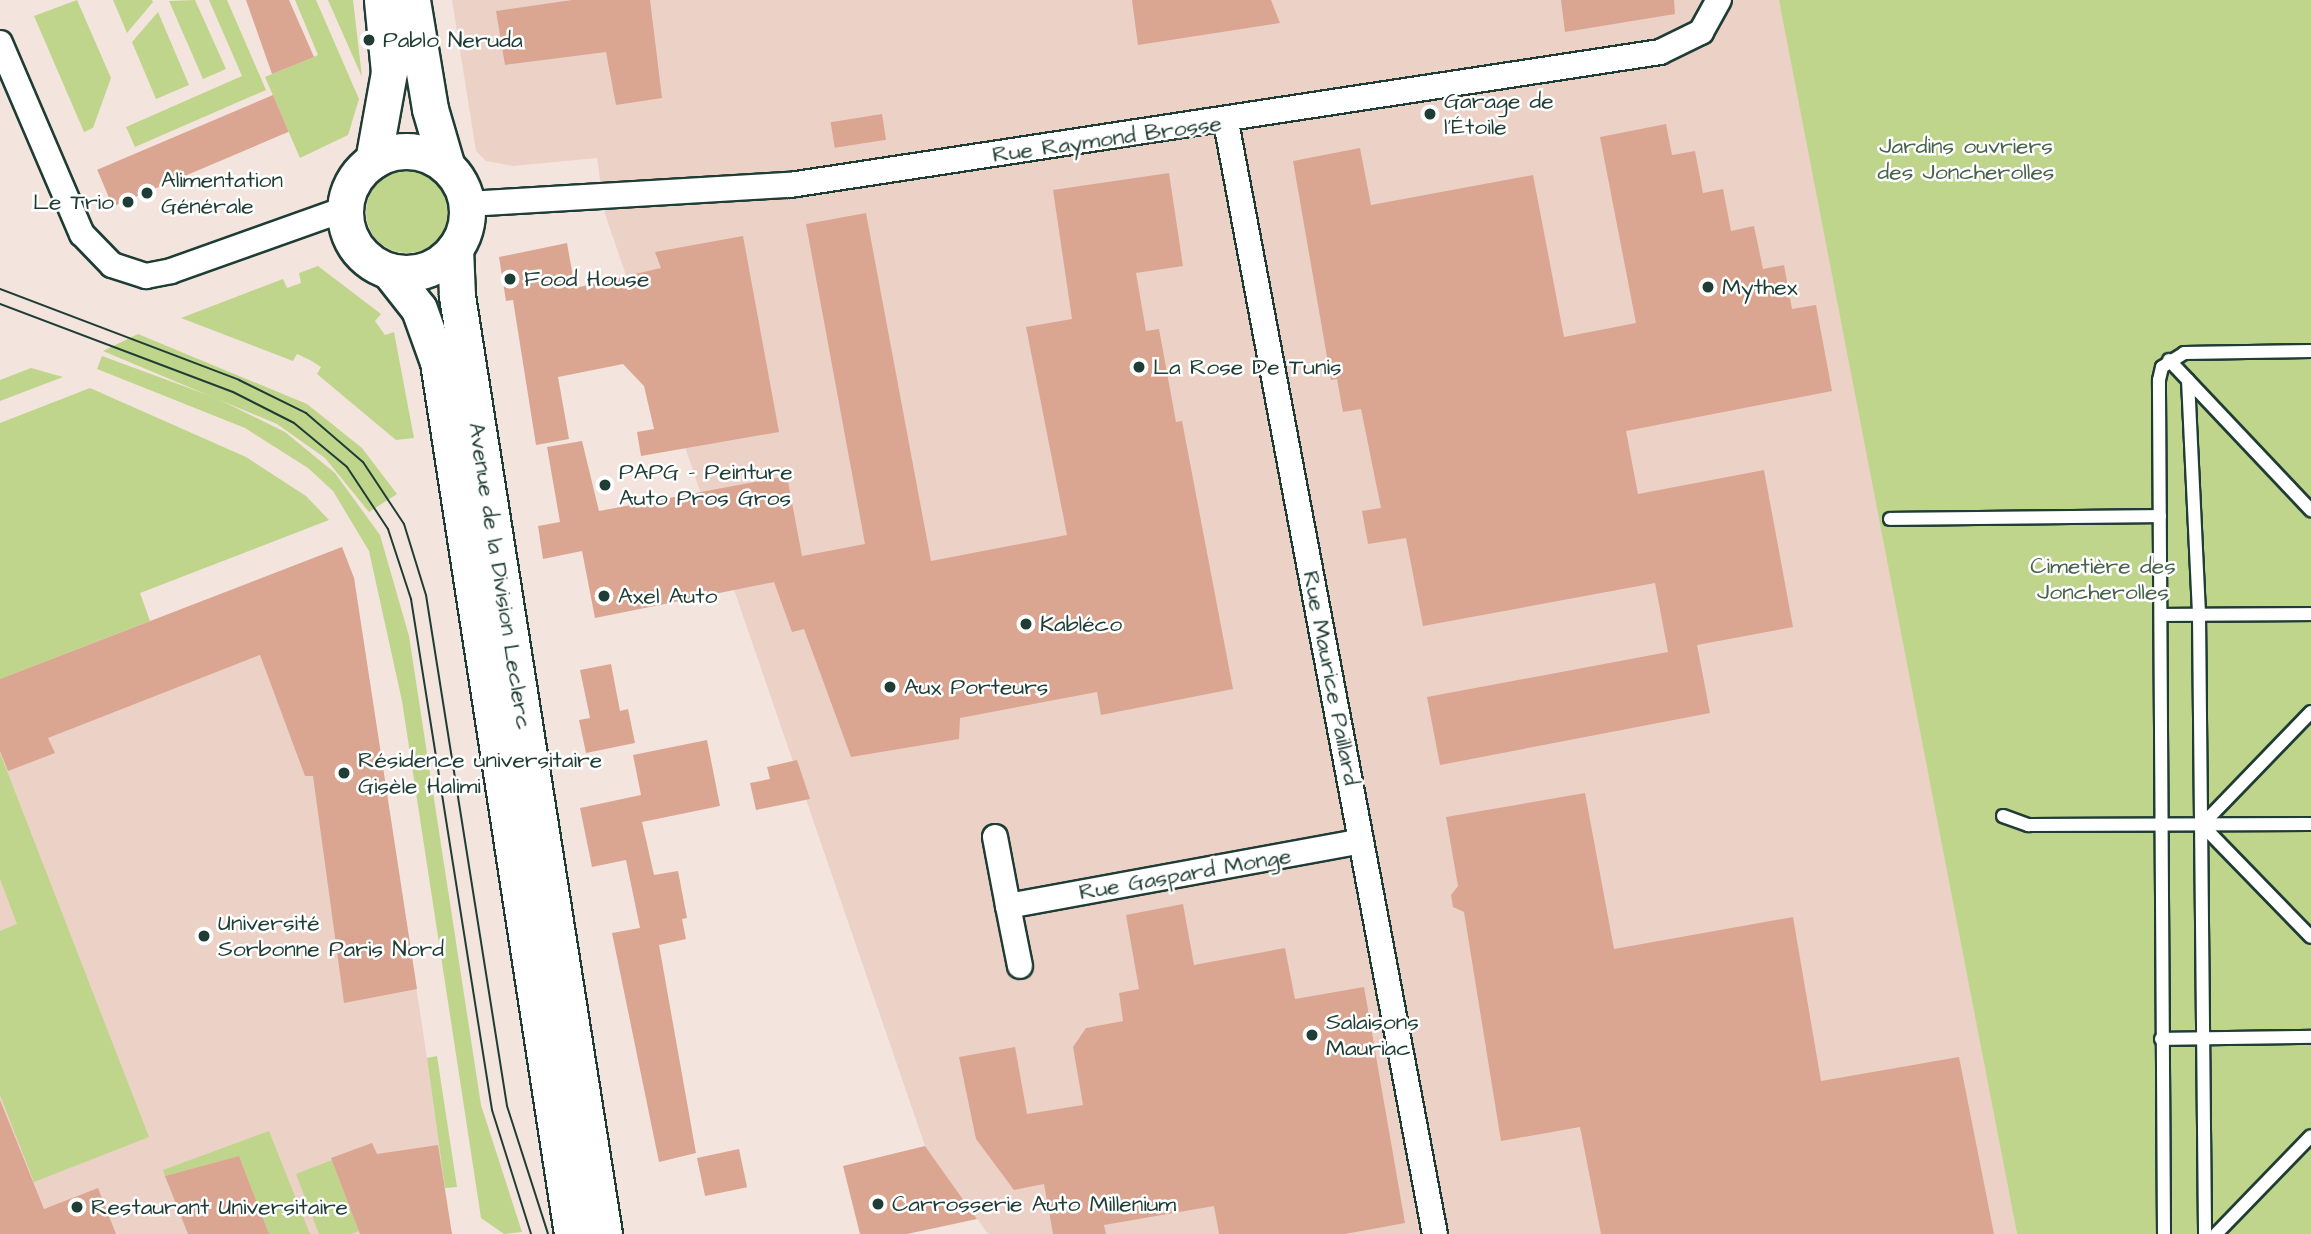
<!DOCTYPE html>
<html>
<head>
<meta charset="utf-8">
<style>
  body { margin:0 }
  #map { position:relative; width:2311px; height:1234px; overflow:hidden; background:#f4e4de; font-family:"Architects Daughter",sans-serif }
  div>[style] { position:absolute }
  .built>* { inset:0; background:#ecd1c7 }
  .green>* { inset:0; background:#bfd58b }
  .round { border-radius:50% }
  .building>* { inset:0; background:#dba691; transform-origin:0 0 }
  .roads { filter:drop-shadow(2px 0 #1f3d34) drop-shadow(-2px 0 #1f3d34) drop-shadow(0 2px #1f3d34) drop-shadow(0 -2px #1f3d34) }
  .lane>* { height:12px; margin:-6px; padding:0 6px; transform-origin:6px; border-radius:6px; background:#fff }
  .street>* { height:24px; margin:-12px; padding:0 12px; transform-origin:12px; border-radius:12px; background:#fff }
  .secondary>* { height:35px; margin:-17.5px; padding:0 17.5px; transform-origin:17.5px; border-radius:17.5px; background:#fff }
  .secondary>.ring { margin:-17.5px; padding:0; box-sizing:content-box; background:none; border:35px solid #fff; border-radius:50% }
  .tram>* { height:2px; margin:-1px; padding:0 1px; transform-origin:1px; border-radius:1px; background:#1f3d34 }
  .dots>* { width:19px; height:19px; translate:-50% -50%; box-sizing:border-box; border:4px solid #fff; border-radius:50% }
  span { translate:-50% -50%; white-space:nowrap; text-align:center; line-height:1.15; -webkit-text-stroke:5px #fff; paint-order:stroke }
  .poi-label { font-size:23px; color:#1f3d34 }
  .left { translate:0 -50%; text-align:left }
  .right { translate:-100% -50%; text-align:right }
  .street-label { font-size:23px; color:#1f3d34 }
  .park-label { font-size:23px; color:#47634a }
</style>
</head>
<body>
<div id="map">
  <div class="built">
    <i style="clip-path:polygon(452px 0,1780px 0,2017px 1234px,988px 1234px,925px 1146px,605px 214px,597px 158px,513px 166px,486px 161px,476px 151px)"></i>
    <i style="clip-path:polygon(342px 547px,354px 578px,427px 1058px,445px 1188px,437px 1192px,452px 1234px,0 1234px,0 679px)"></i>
  </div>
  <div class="green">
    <i style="clip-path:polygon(77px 0,111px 78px,93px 128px,84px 132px,34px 16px)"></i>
    <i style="clip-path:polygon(113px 0,152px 0,153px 2px,127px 33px)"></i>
    <i style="clip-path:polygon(195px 0,226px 69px,203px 79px,169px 1px)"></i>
    <i style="clip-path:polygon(209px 0,227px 0,266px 90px,135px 147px,126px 127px,242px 76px)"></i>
    <i style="clip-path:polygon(295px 0,316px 0,359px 99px,348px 135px,300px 158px,265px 77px,318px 55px)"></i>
    <i style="clip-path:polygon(328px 0,353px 0,362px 77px)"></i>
    <i style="clip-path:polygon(1779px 0,2311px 0,2311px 1234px,2017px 1234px)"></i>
    <i style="clip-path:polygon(158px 12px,189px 85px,156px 99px,132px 42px)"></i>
    <i class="round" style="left:366px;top:171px;width:82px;height:82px"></i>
    <i style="clip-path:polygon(318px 266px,381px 314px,375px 321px,385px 335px,394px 332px,414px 438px,396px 440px,317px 374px,321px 367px,310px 360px,297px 354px,293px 361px,181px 318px,283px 279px,287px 288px,301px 283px,299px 273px)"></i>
    <i style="clip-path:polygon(138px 334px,307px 404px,362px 448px,397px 494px,369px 512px,325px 458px,277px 424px,103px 351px)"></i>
    <i style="clip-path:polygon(102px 356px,216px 398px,285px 432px,335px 473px,380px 535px,409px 636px,481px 1105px,522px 1232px,504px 1234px,481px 1218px,402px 701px,369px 551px,333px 491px,308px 468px,245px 428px,97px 369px)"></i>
    <i style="clip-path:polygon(31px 368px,63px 377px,0 401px,0 380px)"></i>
    <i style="clip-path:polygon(90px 388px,246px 457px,306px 496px,329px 520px,140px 593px,150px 621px,0 679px,0 423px)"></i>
    <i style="clip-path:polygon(0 753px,149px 1137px,34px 1182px,0 1095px,0 931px,17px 924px,0 879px)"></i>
    <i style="clip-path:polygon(437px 1056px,457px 1187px,445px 1188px,427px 1058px)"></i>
    <i style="clip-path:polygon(269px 1131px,310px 1234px,269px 1234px,239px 1156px,165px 1176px,163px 1170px)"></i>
    <i style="clip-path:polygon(332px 1160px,359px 1231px,351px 1234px,319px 1234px,296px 1174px)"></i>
  </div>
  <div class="building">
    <i style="clip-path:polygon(246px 0,289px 0,314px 57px,272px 74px)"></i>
    <i style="clip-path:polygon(572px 0,650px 0,662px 98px,616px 105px,606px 52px,505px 65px,496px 11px)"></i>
    <i style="clip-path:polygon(1132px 0,1271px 0,1280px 23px,1138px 45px)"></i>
    <i style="clip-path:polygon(1561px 0,1674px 0,1675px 14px,1565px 32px)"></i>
    <i style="left:273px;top:95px;width:40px;height:191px;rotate:67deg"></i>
    <i style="left:882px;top:114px;width:26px;height:52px;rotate:81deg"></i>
    <i style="clip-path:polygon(1666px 124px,1672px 155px,1695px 151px,1703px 193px,1723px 189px,1731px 231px,1754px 226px,1763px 269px,1784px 265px,1792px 309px,1816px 305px,1832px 391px,1626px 431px,1638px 494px,1764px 470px,1793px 627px,1697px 645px,1710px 713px,1440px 765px,1427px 697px,1668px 652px,1655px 583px,1423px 626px,1406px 538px,1368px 544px,1362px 511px,1381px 508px,1361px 409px,1343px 412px,1337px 379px,1331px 380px,1293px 161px,1360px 148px,1371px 205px,1533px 175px,1564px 337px,1636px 323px,1600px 137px)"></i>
    <i style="clip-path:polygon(1169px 173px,1183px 266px,1136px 273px,1146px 331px,1159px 329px,1176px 422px,1182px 421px,1233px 689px,1101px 715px,1097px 692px,960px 718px,959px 739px,851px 757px,804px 629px,792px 632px,774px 582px,595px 618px,582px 551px,543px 559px,538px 526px,560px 522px,547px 447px,582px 441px,599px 511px,787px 476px,802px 556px,865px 544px,806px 224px,866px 213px,931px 561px,1067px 535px,1026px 327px,1072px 319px,1053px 190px)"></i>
    <i style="clip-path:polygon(743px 236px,779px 432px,641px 456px,637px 432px,654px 429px,644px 386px,623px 364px,558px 377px,569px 439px,536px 445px,513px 300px,506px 301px,499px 257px,567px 243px,575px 288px,661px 268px,655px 252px)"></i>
    <i style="clip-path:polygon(342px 547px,354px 578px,417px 989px,344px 1003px,313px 776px,305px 776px,260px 655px,48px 738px,55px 753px,8px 771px,0 751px,0 679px)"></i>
    <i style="clip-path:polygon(611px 664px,620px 711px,628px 709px,635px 743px,586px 753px,579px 720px,590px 718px,580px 670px)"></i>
    <i style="clip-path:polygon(707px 740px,720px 806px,642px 822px,654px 875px,678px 871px,687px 918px,682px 919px,686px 939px,659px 945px,696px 1153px,659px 1162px,612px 933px,640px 928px,626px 860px,592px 867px,580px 808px,641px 795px,633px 755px)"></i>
    <i style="clip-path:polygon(797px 760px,810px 799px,756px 810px,750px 783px,770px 779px,767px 767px)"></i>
    <i style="clip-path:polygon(1585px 793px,1614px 949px,1793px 917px,1821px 1081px,1959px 1057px,1994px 1234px,1601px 1234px,1580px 1127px,1501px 1141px,1464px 912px,1453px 907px,1451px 895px,1458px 886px,1446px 817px)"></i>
    <i style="clip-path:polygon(1183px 904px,1194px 965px,1285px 948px,1295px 999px,1364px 987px,1405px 1223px,1345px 1234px,1219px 1234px,1214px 1206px,1104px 1225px,1106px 1234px,1053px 1234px,1044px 1184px,1014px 1190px,976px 1139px,959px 1057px,1015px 1047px,1027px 1114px,1083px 1105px,1073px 1047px,1086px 1028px,1123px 1021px,1119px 993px,1139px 989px,1126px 915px)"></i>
    <i style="clip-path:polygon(0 1100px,44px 1209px,98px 1188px,116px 1234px,0 1234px)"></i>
    <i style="clip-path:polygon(372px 1143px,377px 1154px,438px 1145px,452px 1234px,360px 1234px,331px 1158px)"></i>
    <i style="clip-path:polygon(925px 1146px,977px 1219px,907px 1234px,860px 1234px,843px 1166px)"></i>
    <i style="left:739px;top:1149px;width:39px;height:43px;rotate:78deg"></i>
    <i style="clip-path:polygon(239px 1156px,269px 1234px,188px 1234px,165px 1176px)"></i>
  </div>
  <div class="roads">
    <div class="lane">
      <i style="left:2169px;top:360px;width:207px;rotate:46.6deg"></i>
      <i style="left:2188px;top:380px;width:235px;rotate:87.3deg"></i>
      <i style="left:2199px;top:615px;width:619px;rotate:89.44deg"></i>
      <i style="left:1890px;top:519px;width:270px;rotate:-0.6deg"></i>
      <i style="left:2161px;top:615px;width:150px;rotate:-0.4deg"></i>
      <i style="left:2311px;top:712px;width:157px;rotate:134deg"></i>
      <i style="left:2202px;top:825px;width:156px;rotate:45.8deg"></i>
      <i style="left:2003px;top:816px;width:27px;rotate:20deg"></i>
      <i style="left:2028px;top:825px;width:283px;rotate:-0.2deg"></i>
      <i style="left:2161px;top:1039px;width:150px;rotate:-0.8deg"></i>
      <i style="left:2164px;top:1234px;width:854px;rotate:-90.34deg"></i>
      <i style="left:2159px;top:380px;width:13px;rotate:-77deg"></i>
      <i style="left:2162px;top:367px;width:26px;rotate:-32deg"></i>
      <i style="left:2184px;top:353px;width:127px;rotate:-0.9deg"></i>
      <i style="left:2216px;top:1234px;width:136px;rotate:-45.9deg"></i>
    </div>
    <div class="street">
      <i style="left:0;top:43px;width:208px;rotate:66.8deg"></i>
      <i style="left:82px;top:234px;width:43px;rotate:45.9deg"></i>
      <i style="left:112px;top:265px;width:36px;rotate:18deg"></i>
      <i style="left:146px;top:276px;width:25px;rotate:-11deg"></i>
      <i style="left:171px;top:271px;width:185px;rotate:-19.6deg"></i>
      <i style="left:1226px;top:122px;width:1131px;rotate:79.36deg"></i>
      <i style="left:467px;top:204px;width:324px;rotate:-3.4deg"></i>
      <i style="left:790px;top:185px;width:880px;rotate:-8.69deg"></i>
      <i style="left:1660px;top:52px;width:46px;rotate:-26deg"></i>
      <i style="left:1701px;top:32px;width:37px;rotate:-61deg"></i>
      <i style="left:995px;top:837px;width:70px;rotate:79.3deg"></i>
      <i style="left:1008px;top:906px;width:359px;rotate:-10.4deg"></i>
      <i style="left:1008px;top:906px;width:61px;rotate:78.7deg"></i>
    </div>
    <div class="secondary">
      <i style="left:412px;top:0;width:110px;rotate:80.6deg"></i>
      <i style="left:430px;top:109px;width:60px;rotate:73.7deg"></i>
      <i class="ring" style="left:345px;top:151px;width:87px;height:87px"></i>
      <i style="left:373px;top:161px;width:90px;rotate:-79.8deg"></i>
      <i style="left:389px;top:72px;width:72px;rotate:-95.6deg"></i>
      <i style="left:455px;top:248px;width:48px;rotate:87.6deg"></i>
      <i style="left:457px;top:296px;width:949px;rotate:81.09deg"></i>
      <i style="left:389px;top:271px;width:48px;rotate:51.7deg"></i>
      <i style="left:419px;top:309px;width:56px;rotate:70.3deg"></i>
      <i style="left:438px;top:362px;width:882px;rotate:81.26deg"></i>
    </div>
  </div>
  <div class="tram">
    <i style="left:0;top:289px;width:256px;rotate:20.8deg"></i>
    <i style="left:239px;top:380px;width:75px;rotate:26.2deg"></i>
    <i style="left:306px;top:413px;width:75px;rotate:40.7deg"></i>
    <i style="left:363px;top:462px;width:74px;rotate:56.5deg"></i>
    <i style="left:404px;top:524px;width:74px;rotate:72.8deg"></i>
    <i style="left:426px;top:595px;width:517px;rotate:80.99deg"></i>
    <i style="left:507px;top:1106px;width:134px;rotate:72.2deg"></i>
    <i style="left:0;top:304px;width:249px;rotate:20.7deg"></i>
    <i style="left:233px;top:392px;width:68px;rotate:26.9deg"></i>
    <i style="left:294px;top:423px;width:69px;rotate:39.7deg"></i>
    <i style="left:347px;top:467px;width:74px;rotate:56.5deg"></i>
    <i style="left:388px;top:529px;width:74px;rotate:71.8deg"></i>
    <i style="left:411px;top:599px;width:517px;rotate:80.99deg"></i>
    <i style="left:492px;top:1110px;width:130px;rotate:72.5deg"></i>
  </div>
  <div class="dots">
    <i style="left:369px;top:40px;background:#1f3d34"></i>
    <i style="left:1430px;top:114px;background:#1f3d34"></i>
    <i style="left:147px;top:193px;background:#1f3d34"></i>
    <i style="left:128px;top:202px;background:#1f3d34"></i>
    <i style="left:510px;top:279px;background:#1f3d34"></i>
    <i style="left:1708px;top:287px;background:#1f3d34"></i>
    <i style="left:1139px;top:367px;background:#1f3d34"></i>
    <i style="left:605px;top:485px;background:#1f3d34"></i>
    <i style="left:604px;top:596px;background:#1f3d34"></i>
    <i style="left:1026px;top:624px;background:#1f3d34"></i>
    <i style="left:890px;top:687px;background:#1f3d34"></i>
    <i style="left:344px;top:773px;background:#1f3d34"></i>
    <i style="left:204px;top:936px;background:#1f3d34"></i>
    <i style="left:1312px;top:1035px;background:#1f3d34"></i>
    <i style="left:878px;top:1204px;background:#1f3d34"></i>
    <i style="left:77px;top:1207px;background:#1f3d34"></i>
  </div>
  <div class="poi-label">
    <span class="left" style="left:383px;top:40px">Pablo Neruda</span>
    <span class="left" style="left:1444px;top:114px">Garage de<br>l'Étoile</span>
    <span class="left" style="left:161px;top:193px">Alimentation<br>Générale</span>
    <span class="right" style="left:114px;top:202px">Le Trio</span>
    <span class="left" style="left:524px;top:279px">Food House</span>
    <span class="left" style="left:1722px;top:287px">Mythex</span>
    <span class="left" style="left:1153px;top:367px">La Rose De Tunis</span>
    <span class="left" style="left:619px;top:485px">PAPG - Peinture<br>Auto Pros Gros</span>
    <span class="left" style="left:618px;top:596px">Axel Auto</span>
    <span class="left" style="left:1040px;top:624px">Kabléco</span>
    <span class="left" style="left:904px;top:687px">Aux Porteurs</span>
    <span class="left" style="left:358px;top:773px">Résidence universitaire<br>Gisèle Halimi</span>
    <span class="left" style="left:218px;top:936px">Université<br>Sorbonne Paris Nord</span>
    <span class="left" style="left:1326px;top:1035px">Salaisons<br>Mauriac</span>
    <span class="left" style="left:892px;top:1204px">Carrosserie Auto Millenium</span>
    <span class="left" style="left:91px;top:1207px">Restaurant Universitaire</span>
  </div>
  <div class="street-label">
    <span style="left:1107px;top:139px;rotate:-8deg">Rue Raymond Brosse</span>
    <span style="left:500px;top:576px;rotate:81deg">Avenue de la Division Leclerc</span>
    <span style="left:1331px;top:678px;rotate:79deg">Rue Maurice Paillard</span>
    <span style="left:1185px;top:874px;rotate:-10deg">Rue Gaspard Monge</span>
  </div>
  <div class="park-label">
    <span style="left:1966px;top:159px">Jardins ouvriers<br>des Joncherolles</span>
    <span style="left:2103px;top:579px">Cimetière des<br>Joncherolles</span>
  </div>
</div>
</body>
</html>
